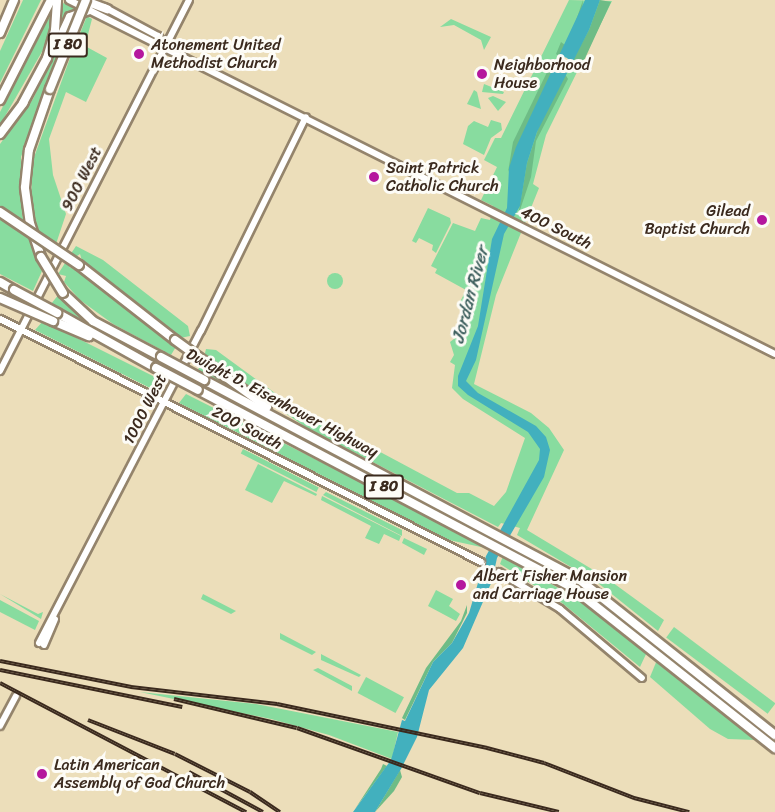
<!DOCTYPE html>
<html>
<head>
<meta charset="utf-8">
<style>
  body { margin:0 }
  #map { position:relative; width:775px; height:812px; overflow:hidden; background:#ecdeba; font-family:Sriracha,sans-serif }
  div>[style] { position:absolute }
  .green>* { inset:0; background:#88dc9f; transform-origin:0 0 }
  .round { border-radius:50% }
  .forest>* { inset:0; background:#6ebc86 }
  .water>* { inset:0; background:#42b0be }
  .pier>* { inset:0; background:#ecdeba }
  .roads { filter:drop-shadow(2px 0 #94846c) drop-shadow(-2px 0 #94846c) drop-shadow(0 2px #94846c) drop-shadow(0 -2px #94846c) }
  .secondary>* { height:6px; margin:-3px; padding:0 3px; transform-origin:3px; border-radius:3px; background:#fff }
  .highway>* { height:8px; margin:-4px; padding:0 4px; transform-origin:4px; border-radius:4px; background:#fff }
  .rail>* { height:4px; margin-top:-2px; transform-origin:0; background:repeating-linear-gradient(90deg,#fdfcf7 0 4.5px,#3b2a1e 0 9px); box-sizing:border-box; border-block:2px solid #3b2a1e }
  .bridges { filter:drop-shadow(2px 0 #94846c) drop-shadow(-2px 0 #94846c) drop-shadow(0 2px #94846c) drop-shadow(0 -2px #94846c) }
  .highway-bridge>* { height:8px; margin:-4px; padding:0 4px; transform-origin:4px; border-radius:4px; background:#fff }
  .dots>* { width:16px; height:16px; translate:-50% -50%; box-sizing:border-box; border:3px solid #fdfcf7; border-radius:50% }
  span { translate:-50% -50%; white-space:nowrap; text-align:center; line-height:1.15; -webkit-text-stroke:6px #fdfcf7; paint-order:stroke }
  .shield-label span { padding:2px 4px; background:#fdfcf7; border:2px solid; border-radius:4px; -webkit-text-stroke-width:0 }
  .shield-label { font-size:15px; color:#3b2a1e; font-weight:700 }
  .poi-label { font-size:16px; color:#3b2a1e }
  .left { translate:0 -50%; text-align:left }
  .right { translate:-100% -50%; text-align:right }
  .street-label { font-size:16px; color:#3b2a1e }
  .water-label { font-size:18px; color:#3e605e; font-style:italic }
</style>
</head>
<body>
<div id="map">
  <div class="green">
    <i style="clip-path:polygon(23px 0,41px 0,0 83px,0 51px)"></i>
    <i style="clip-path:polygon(569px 0,612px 1px,546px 135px,533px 184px,539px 188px,496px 295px,474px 384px,531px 413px,549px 428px,564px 450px,527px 530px,605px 577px,664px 620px,658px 631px,598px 583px,517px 535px,520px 528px,501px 523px,498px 527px,307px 428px,204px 357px,206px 349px,216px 350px,312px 420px,339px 430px,457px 493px,469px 493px,494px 506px,506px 492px,525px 438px,463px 399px,452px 388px,455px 365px,450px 362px,454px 355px,450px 342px,459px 335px,471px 305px,460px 302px,466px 290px,435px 273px,437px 269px,431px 266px,453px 223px,475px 231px,481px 218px,490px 220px,493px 206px,481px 200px,497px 167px,484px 160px,495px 138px,501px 138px)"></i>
    <i style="clip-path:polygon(61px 2px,76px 9px,59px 33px,60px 23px)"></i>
    <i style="clip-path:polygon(53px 10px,51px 36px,0 125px,0 112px)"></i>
    <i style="clip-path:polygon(87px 16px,92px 19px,85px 46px,107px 58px,86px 102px,66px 92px,49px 139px,53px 175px,66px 214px,56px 244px,37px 230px,31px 197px,33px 160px,74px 47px,81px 45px,77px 41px)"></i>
    <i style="clip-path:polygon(451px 19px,491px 37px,484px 50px,481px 40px,454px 25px,440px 27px)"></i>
    <i style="clip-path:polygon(69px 23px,21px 157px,22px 215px,42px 271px,33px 291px,0 274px,0 144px,33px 99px)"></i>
    <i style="clip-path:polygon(484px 84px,504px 92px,503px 94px,482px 92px)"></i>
    <i style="clip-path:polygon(474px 90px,477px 92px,481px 109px,467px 104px)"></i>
    <i style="clip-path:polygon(493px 96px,506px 102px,498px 111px,488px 98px)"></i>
    <i style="clip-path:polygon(491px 120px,501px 123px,502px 130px,491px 138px,484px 155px,463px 144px,468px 126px,474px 121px,488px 127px)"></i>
    <i style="clip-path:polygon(428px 208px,450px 218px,451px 223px,436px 253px,432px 250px,433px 245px,419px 238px,416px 243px,412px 241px)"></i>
    <i style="clip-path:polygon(76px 246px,103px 260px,188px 326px,190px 336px,180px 338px,83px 264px,80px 254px,74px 258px,70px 255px)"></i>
    <i style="clip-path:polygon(67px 260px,71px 263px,69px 267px,79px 270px,177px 345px,171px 355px,113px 324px,80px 300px,64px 282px,66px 276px,58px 274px)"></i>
    <i class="round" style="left:327px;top:273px;width:16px;height:16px"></i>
    <i style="clip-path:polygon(59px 294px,96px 328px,164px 366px,51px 304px)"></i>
    <i style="clip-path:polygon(43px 321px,159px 379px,156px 385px,162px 388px,156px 391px,35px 330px)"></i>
    <i style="clip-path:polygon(201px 363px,234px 387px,233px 388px,198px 370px)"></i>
    <i style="clip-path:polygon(186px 394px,333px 468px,490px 549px,449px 540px,179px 403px)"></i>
    <i style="left:243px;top:449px;width:85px;height:5px;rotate:27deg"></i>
    <i style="clip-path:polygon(258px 464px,317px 494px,316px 496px,284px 481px,272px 503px,245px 490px)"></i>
    <i style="clip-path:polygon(326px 492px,402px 530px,402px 536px,323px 495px)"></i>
    <i style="clip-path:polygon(322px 496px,401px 536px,399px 541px,384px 534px,379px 544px,365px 538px,371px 526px,321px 500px)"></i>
    <i style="clip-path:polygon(404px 538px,427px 549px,424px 555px,402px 543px)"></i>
    <i style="clip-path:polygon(503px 556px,579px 600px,647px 652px,640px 667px,562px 603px,500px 564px)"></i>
    <i style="clip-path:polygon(436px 590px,453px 599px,449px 606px,460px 614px,456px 621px,428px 606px)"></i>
    <i style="clip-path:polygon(0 594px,38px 614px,43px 612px,41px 619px)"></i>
    <i style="clip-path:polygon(203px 594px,236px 611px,231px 614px,201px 599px)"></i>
    <i style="clip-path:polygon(0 600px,39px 621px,35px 630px,0 612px)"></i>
    <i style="left:674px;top:627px;width:127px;height:13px;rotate:37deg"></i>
    <i style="clip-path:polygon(280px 633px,316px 652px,312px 655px,280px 639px)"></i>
    <i style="clip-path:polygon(321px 654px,361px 675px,359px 677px,321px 660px)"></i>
    <i style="clip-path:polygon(657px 660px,756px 740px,728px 739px,710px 729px,650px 677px)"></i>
    <i style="clip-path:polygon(318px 668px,352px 686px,352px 691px,313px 670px)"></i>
    <i style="left:366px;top:677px;width:43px;height:18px;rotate:28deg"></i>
    <i style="clip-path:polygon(140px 692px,256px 704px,398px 732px,392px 759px,329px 735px,271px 719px)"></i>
  </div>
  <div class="forest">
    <i style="clip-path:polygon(583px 0,582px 13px,560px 57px,556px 54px,561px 42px,565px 45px,571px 35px)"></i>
    <i style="clip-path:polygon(600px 0,611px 2px,581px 67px,571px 63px,589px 30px)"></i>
    <i style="clip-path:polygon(550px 66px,554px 68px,508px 172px,513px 142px)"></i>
    <i style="clip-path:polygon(565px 74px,568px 79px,536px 141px,531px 177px,518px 216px,527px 163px,543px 114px)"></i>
    <i style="clip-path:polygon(467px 605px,467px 613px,452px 643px,433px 662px,405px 720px,402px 718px,426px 668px,461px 621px)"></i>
    <i style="clip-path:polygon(383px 764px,387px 766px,355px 809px,381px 769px)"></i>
    <i style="clip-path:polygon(400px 770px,402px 777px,394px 791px,375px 812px)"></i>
  </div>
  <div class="water">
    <i style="clip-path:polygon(585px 0,600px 0,589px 30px,537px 132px,527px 163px,520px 206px,504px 234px,476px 360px,466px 381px,478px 393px,536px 426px,546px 437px,550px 450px,544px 477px,497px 558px,492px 581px,463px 648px,429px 690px,417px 737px,401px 769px,375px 812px,353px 812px,391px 760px,402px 720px,405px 721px,433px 662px,452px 643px,469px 613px,486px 556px,539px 460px,540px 449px,528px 432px,468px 395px,458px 386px,458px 376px,478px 326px,492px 239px,507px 208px,509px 168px,516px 147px)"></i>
  </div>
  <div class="pier">
    <i class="round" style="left:555px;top:57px;width:16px;height:16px"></i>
  </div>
  <div class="roads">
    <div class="secondary">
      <i style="left:69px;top:0;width:790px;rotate:26.63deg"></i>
      <i style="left:104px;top:7px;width:61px;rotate:28.2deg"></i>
      <i style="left:158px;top:36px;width:11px;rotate:52deg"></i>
      <i style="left:0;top:319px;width:539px;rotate:26.8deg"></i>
      <i style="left:0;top:371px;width:416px;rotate:-63deg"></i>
      <i style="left:499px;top:572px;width:71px;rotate:31.2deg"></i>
      <i style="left:560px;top:609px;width:107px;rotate:40.1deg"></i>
      <i style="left:39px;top:643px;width:352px;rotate:-62.6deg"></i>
      <i style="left:201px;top:331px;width:238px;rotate:-63.9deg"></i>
      <i style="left:44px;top:645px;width:28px;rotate:-67deg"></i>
      <i style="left:0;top:726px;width:34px;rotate:-62deg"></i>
    </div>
    <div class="highway">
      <i style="left:83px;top:0;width:26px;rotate:21deg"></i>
      <i style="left:0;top:33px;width:36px;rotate:-67deg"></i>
      <i style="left:55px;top:49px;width:35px;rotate:-65deg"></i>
      <i style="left:70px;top:17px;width:20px;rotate:-20deg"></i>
      <i style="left:0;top:100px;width:112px;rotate:-63deg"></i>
      <i style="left:0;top:134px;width:39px;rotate:-53deg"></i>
      <i style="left:23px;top:103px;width:51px;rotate:-61.9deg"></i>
      <i style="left:47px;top:58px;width:29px;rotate:-74deg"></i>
      <i style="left:55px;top:30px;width:30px;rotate:-86deg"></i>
      <i style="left:41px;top:257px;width:35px;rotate:-108deg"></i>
      <i style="left:30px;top:224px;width:37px;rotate:-98deg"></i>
      <i style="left:25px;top:187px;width:37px;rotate:-84deg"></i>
      <i style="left:29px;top:150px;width:65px;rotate:-71deg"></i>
      <i style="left:79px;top:265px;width:122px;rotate:38deg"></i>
      <i style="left:0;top:282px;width:16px;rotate:30deg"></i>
      <i style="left:63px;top:293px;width:41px;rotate:43deg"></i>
      <i style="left:93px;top:321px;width:77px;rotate:27.9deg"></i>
      <i style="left:57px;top:313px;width:113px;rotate:29.1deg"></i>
      <i style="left:53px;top:321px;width:39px;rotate:23deg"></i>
      <i style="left:212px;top:367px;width:68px;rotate:36deg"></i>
      <i style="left:204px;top:380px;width:426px;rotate:28deg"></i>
      <i style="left:580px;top:580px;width:249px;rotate:38.5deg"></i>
      <i style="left:198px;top:390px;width:424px;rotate:27.8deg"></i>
      <i style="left:573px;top:588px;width:258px;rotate:38.4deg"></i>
    </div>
  </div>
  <div class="rail">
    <i style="left:0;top:661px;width:134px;rotate:11.2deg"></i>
    <i style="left:131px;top:687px;width:147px;rotate:6.6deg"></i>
    <i style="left:277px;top:704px;width:215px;rotate:11.8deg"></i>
    <i style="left:487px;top:748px;width:59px;rotate:14.7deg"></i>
    <i style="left:544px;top:763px;width:97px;rotate:21.3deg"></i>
    <i style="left:634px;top:798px;width:57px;rotate:14.3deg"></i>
    <i style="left:0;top:670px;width:186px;rotate:11.5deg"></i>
    <i style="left:0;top:683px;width:278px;rotate:27.7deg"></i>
    <i style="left:174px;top:699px;width:126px;rotate:13.3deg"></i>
    <i style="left:297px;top:728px;width:194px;rotate:19.6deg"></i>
    <i style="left:480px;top:793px;width:81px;rotate:13.5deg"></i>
    <i style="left:88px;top:720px;width:93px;rotate:21.3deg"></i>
    <i style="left:175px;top:754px;width:84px;rotate:26.9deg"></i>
    <i style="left:250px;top:792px;width:36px;rotate:34deg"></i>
    <i style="left:189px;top:772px;width:84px;rotate:28.4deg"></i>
  </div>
  <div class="bridges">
    <div class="highway-bridge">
      <i style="left:50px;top:89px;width:96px;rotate:-68deg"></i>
      <i style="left:0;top:212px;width:95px;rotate:33.9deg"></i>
      <i style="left:41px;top:257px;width:42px;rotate:58.6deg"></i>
      <i style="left:14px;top:290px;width:49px;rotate:28.1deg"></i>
      <i style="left:0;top:298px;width:58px;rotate:23.5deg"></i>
      <i style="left:175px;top:340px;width:46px;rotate:36.1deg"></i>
      <i style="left:161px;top:357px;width:49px;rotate:28.1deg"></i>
      <i style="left:156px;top:368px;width:47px;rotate:27.6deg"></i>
    </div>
  </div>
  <div class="dots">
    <i style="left:139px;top:54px;background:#b5179e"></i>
    <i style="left:482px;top:74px;background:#b5179e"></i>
    <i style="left:374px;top:177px;background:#b5179e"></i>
    <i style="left:762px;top:220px;background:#b5179e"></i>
    <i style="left:461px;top:585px;background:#b5179e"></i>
    <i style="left:42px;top:774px;background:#b5179e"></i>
  </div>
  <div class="shield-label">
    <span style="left:68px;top:45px">I 80</span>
    <span style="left:384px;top:487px">I 80</span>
  </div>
  <div class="poi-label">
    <span class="left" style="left:151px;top:54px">Atonement United<br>Methodist Church</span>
    <span class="left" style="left:494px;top:74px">Neighborhood<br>House</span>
    <span class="left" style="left:386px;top:177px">Saint Patrick<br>Catholic Church</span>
    <span class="right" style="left:750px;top:220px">Gilead<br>Baptist Church</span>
    <span class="left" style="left:473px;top:585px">Albert Fisher Mansion<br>and Carriage House</span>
    <span class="left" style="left:54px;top:774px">Latin American<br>Assembly of God Church</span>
  </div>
  <div class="street-label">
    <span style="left:82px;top:179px;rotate:-63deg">900 West</span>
    <span style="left:556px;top:228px;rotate:26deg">400 South</span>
    <span style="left:282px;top:403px;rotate:28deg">Dwight D. Eisenhower Highway</span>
    <span style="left:145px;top:409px;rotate:-63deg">1000 West</span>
    <span style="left:247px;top:428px;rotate:27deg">200 South</span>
  </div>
  <div class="water-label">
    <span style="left:470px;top:295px;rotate:-75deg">Jordan River</span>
  </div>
</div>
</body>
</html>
